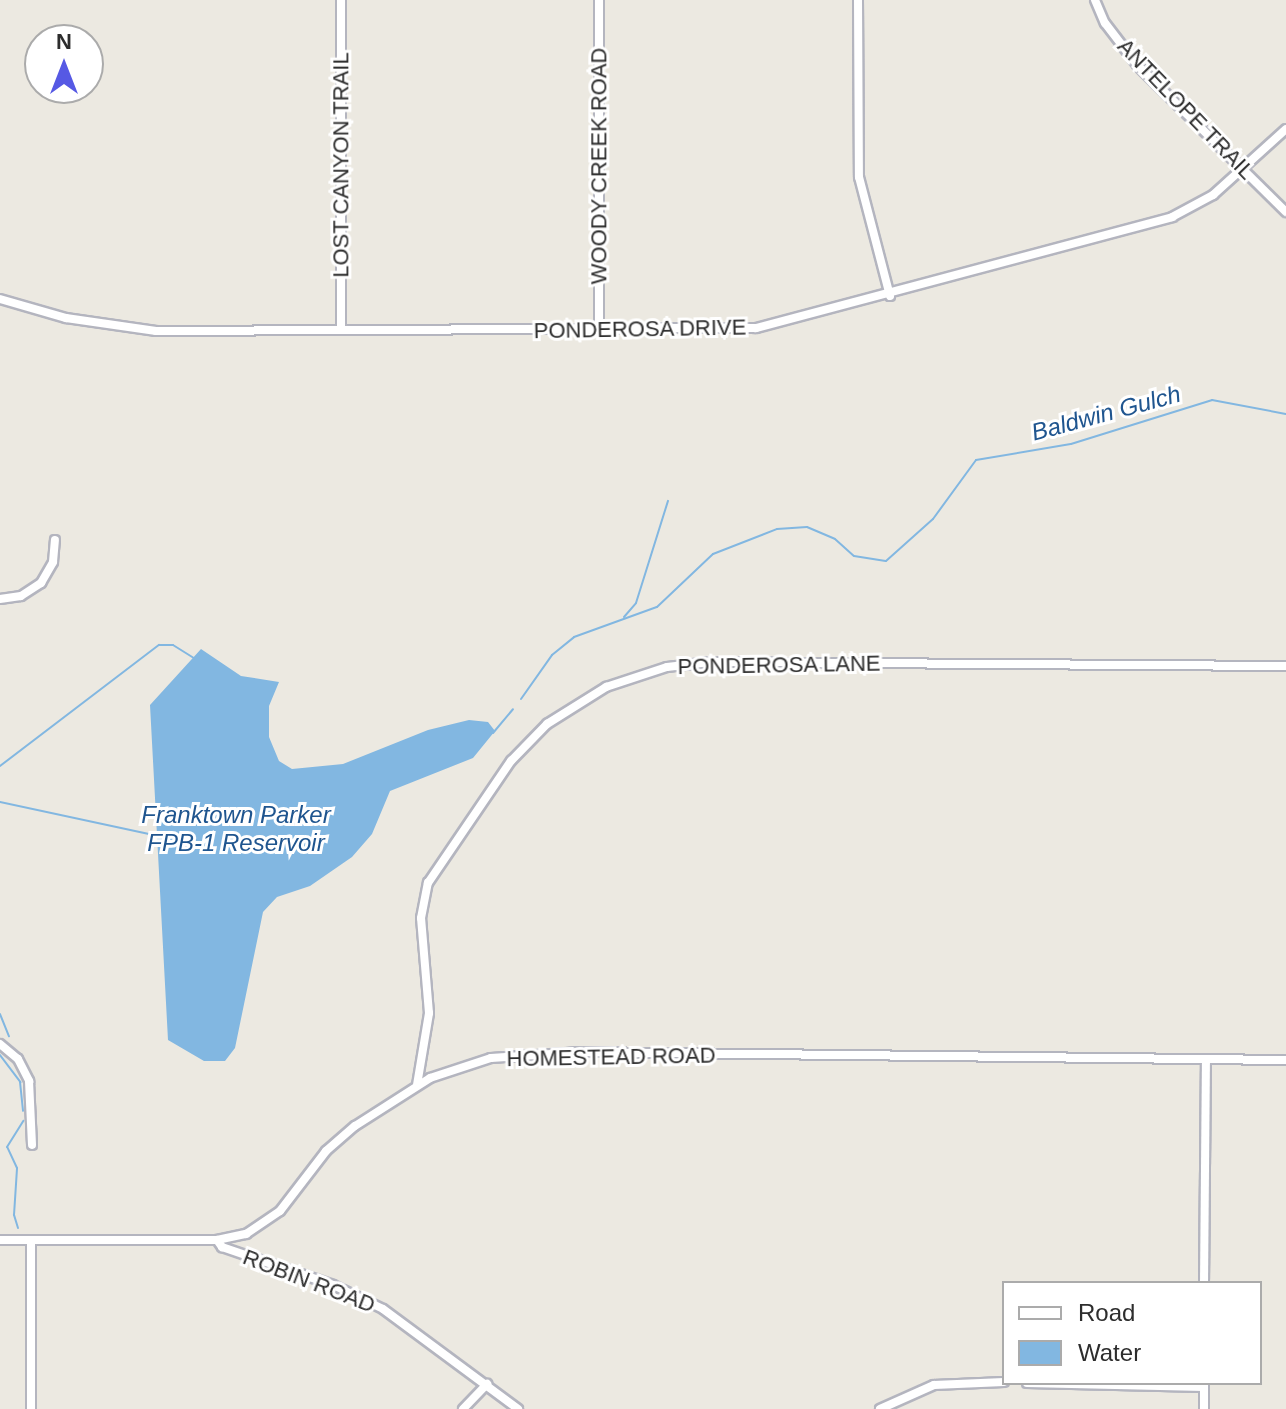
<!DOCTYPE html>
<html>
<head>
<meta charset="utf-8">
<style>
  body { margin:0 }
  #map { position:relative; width:1286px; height:1409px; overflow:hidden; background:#ece9e1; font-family:Helvetica,sans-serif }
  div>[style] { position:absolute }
  .water>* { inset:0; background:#82b7e1 }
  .stream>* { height:2px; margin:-1px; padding:0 1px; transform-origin:1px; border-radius:1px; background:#82b7e1 }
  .roads { filter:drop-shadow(2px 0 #b4b5bf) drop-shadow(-2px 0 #b4b5bf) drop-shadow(0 2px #b4b5bf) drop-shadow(0 -2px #b4b5bf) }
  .street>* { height:8px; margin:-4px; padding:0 4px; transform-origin:4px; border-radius:4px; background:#fff }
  span { translate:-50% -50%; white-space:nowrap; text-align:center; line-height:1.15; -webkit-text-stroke:6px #fff; paint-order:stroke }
  .street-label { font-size:22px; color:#2d2d2d }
  .water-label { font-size:24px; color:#1f558f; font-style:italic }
  .legend { position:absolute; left:1002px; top:1281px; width:260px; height:104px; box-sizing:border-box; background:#fff; border:2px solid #ababab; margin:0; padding:10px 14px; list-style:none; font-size:24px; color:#2d2d2d }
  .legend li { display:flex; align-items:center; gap:16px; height:40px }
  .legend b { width:40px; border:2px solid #ababab }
  .north { position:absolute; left:24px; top:24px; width:80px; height:80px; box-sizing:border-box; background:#fff; border:2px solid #ababab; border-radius:50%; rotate:0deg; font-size:22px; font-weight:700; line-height:32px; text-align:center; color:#2d2d2d }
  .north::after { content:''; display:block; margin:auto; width:28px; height:36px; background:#5659e4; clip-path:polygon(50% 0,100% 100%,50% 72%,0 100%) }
</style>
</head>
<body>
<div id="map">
  <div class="water">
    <i style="clip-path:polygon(201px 649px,241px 676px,279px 682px,269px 706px,269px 737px,279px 761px,292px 769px,343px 764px,428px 730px,469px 720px,488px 722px,495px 731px,473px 758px,390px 791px,372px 834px,352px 857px,310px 886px,277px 897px,263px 912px,235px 1048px,225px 1061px,204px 1061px,168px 1040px,150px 705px)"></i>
  </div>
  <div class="stream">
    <i style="left:624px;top:617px;width:18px;rotate:-49deg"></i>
    <i style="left:636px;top:603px;width:107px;rotate:-72.6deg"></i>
    <i style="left:521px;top:699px;width:54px;rotate:-54.8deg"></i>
    <i style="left:552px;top:655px;width:28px;rotate:-39deg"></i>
    <i style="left:574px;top:637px;width:88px;rotate:-19.9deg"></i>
    <i style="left:657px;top:607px;width:77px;rotate:-43.4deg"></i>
    <i style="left:713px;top:554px;width:69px;rotate:-21.3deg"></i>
    <i style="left:777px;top:529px;width:30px;rotate:-4deg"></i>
    <i style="left:807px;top:527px;width:30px;rotate:23deg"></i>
    <i style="left:835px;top:539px;width:25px;rotate:42deg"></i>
    <i style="left:854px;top:556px;width:32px;rotate:9deg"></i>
    <i style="left:886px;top:561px;width:63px;rotate:-41.8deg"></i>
    <i style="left:933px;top:519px;width:73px;rotate:-53.9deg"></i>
    <i style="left:976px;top:460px;width:96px;rotate:-9.6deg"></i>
    <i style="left:1071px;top:444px;width:148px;rotate:-17.3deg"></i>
    <i style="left:1212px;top:400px;width:75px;rotate:10.7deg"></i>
    <i style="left:493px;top:733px;width:31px;rotate:-50deg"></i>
    <i style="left:0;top:766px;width:200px;rotate:-37.3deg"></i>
    <i style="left:159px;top:645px;width:14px"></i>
    <i style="left:173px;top:645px;width:25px;rotate:32deg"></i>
    <i style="left:0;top:802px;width:163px;rotate:12.1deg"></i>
    <i style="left:0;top:1014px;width:24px;rotate:68deg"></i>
    <i style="left:0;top:1055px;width:34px;rotate:53deg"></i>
    <i style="left:20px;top:1082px;width:29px;rotate:84deg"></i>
    <i style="left:18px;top:1228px;width:14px;rotate:-107deg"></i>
    <i style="left:14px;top:1215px;width:47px;rotate:-86.3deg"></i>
    <i style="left:17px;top:1168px;width:23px;rotate:-115deg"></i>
    <i style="left:7px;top:1147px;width:31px;rotate:-58deg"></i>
  </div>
  <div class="roads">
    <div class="street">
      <i style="left:858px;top:0;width:177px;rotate:89.7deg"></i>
      <i style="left:859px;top:177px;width:123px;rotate:75.4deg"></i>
      <i style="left:1095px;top:0;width:25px;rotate:67deg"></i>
      <i style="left:1105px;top:23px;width:54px;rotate:52.5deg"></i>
      <i style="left:1138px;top:66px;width:208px;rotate:44.6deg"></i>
      <i style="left:0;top:299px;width:69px;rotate:16.1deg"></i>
      <i style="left:66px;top:318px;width:91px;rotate:8.2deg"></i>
      <i style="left:156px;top:331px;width:600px;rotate:-0.29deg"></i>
      <i style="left:756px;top:328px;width:431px;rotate:-14.9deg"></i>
      <i style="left:1172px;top:217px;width:47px;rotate:-28.2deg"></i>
      <i style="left:1213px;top:195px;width:98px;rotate:-42.1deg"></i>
      <i style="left:341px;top:329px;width:329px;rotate:-90deg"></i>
      <i style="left:599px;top:331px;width:331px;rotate:-90deg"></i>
      <i style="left:0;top:599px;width:21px;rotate:-8deg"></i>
      <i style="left:21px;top:596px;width:24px;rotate:-33deg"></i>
      <i style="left:41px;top:583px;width:24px;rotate:-60deg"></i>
      <i style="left:53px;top:562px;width:22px;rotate:-85deg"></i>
      <i style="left:0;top:1044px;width:23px;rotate:40deg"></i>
      <i style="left:18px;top:1059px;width:25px;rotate:63deg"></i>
      <i style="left:29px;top:1081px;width:64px;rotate:87.3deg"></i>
      <i style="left:417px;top:1085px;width:73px;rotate:-80.5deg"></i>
      <i style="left:429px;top:1013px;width:95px;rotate:-94.8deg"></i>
      <i style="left:421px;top:918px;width:36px;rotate:-79deg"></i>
      <i style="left:428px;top:883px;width:148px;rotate:-55.8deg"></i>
      <i style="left:511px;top:761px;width:52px;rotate:-45.8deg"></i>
      <i style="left:547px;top:724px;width:70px;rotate:-32.1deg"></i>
      <i style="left:606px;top:687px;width:64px;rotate:-18.2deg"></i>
      <i style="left:667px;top:667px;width:44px;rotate:-6.5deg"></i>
      <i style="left:711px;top:662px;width:575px;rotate:0.4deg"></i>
      <i style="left:0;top:1240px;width:217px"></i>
      <i style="left:217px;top:1240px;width:30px;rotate:-12deg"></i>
      <i style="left:246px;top:1234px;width:41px;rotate:-34.1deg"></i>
      <i style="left:280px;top:1211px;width:76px;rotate:-52.5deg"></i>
      <i style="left:326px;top:1151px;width:38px;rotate:-41deg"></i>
      <i style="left:355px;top:1126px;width:89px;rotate:-32.6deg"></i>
      <i style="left:430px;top:1078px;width:64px;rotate:-18.2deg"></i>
      <i style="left:491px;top:1058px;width:90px;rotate:-3.8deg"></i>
      <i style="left:581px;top:1052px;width:705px;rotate:0.65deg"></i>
      <i style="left:31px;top:1240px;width:169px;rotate:90deg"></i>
      <i style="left:217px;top:1240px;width:9px;rotate:54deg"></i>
      <i style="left:222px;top:1247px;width:117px;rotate:18.9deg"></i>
      <i style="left:333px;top:1285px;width:55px;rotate:25.6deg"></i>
      <i style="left:383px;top:1309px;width:168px;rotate:36.5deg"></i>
      <i style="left:1204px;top:1283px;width:223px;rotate:-89.5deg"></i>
      <i style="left:1027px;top:1383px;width:177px;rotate:1.3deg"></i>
      <i style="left:463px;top:1409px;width:35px;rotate:-46deg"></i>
      <i style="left:880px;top:1409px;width:59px;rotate:-24deg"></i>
      <i style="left:934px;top:1385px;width:70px;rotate:-2.5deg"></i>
      <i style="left:1204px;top:1409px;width:25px;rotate:-90deg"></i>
    </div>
  </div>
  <div class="street-label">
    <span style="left:1186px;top:109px;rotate:46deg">ANTELOPE TRAIL</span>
    <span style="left:341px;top:165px;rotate:-90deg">LOST CANYON TRAIL</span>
    <span style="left:599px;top:166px;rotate:-90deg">WOODY CREEK ROAD</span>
    <span style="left:640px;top:329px;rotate:-1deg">PONDEROSA DRIVE</span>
    <span style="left:779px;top:665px;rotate:-1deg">PONDEROSA LANE</span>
    <span style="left:611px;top:1057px;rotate:-1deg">HOMESTEAD ROAD</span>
    <span style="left:309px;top:1281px;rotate:21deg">ROBIN ROAD</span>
  </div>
  <div class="water-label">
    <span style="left:1106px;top:413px;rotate:-15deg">Baldwin Gulch</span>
    <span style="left:236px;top:829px">Franktown Parker<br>FPB-1 Reservoir</span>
  </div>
  <ul class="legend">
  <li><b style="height:10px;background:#fff"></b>Road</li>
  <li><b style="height:22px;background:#82b7e1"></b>Water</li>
  </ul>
  <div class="north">N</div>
</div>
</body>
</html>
